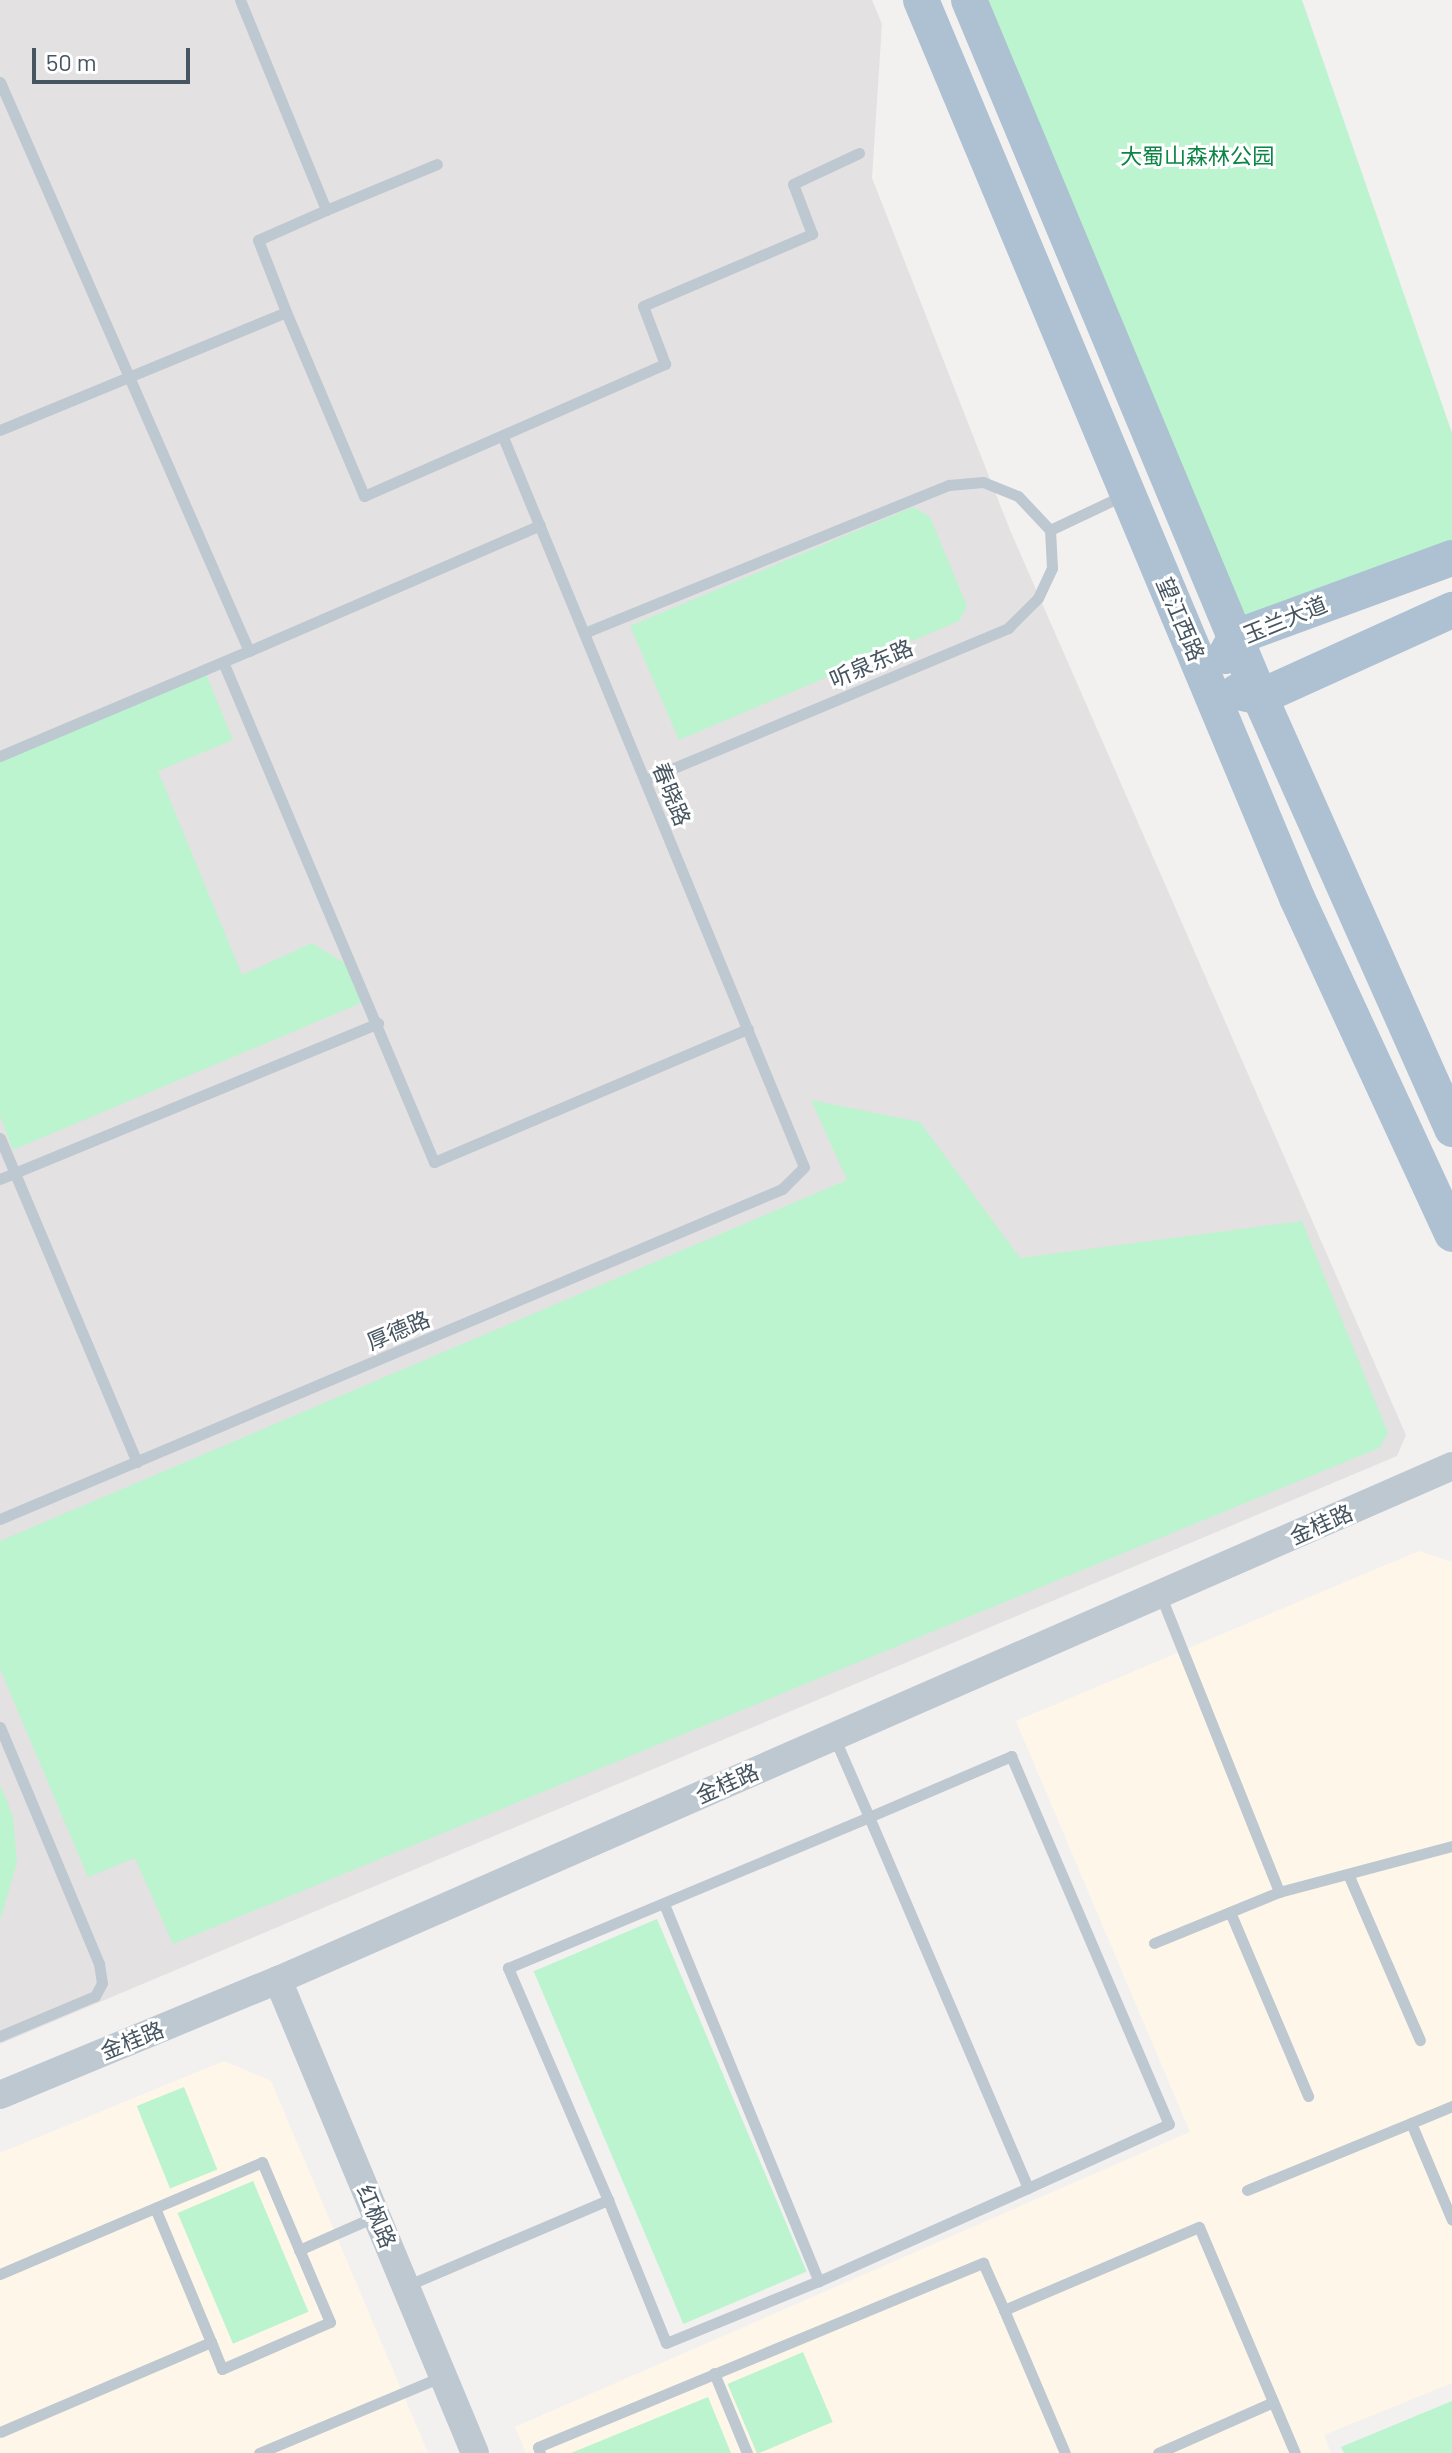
<!DOCTYPE html>
<html>
<head>
<meta charset="utf-8">
<style>
  body { margin:0 }
  #map { position:relative; width:1452px; height:2453px; overflow:hidden; background:#f3f0f0; font-family:Barlow,"Noto Sans SC",sans-serif }
  div>[style] { position:absolute }
  .commercial>* { inset:0; background:#fef7e9 }
  .education>* { inset:0; background:#e4e1e2 }
  .green>* { inset:0; background:#bbf4cf; transform-origin:0 0 }
  .service>* { height:11px; margin:-5.5px; padding:0 5.5px; transform-origin:5.5px; border-radius:5.5px; background:#bdc8d1 }
  .tertiary>* { height:28px; margin:-14px; padding:0 14px; transform-origin:14px; border-radius:14px; background:#bdc8d1 }
  .primary>* { height:36px; margin:-18px; padding:0 18px; transform-origin:18px; border-radius:18px; background:#adc1d2 }
  span { translate:-50% -50%; white-space:nowrap; text-align:center; line-height:1.15; -webkit-text-stroke:6px #fff; paint-order:stroke }
  .park-label { font-size:22px; color:#0d8545 }
  .street-label { font-size:22px; color:#465560 }
  .scale { position:absolute; left:32px; top:48px; width:158px; height:36px; box-sizing:border-box; border:4px solid #465560; border-top:0; padding-left:10px; font-size:24px; line-height:28px; white-space:nowrap; color:#465560; -webkit-text-stroke:6px #fff; paint-order:stroke }
</style>
</head>
<body>
<div id="map">
  <div class="commercial">
    <i style="clip-path:polygon(1419px 1551px,1452px 1562px,1452px 2383px,1324px 2435px,1331px 2453px,526px 2453px,515px 2427px,1190px 2132px,1016px 1721px)"></i>
    <i style="clip-path:polygon(224px 2061px,271px 2081px,428px 2453px,0 2453px,0 2153px)"></i>
  </div>
  <div class="education">
    <i style="clip-path:polygon(0 0,872px 0,882px 24px,872px 178px,1010px 530px,1406px 1435px,1397px 1456px,0 2044px)"></i>
  </div>
  <div class="green">
    <i style="clip-path:polygon(969px 0,1302px 0,1452px 433px,1452px 558px,1236px 637px)"></i>
    <i style="clip-path:polygon(913px 507px,930px 517px,967px 606px,959px 621px,679px 740px,630px 626px)"></i>
    <i style="clip-path:polygon(206px 674px,233px 740px,158px 771px,242px 975px,312px 943px,346px 964px,361px 1003px,13px 1150px,0 1116px,0 762px)"></i>
    <i style="clip-path:polygon(811px 1100px,920px 1122px,1020px 1258px,1302px 1221px,1388px 1433px,1379px 1448px,173px 1944px,135px 1858px,88px 1877px,0 1669px,0 1541px,847px 1180px)"></i>
    <i style="clip-path:polygon(0 1785px,13px 1816px,17px 1862px,0 1921px)"></i>
    <i style="left:657px;top:1919px;width:383px;height:134px;rotate:67deg"></i>
    <i style="left:184px;top:2087px;width:89px;height:51px;rotate:68deg"></i>
    <i style="left:253px;top:2181px;width:142px;height:82px;rotate:67deg"></i>
    <i style="left:803px;top:2352px;width:76px;height:82px;rotate:67deg"></i>
    <i style="clip-path:polygon(708px 2397px,731px 2453px,571px 2453px)"></i>
    <i style="clip-path:polygon(1452px 2401px,1452px 2453px,1344px 2453px,1341px 2447px)"></i>
  </div>
  <div class="service">
    <i style="left:240px;top:0;width:227px;rotate:67.7deg"></i>
    <i style="left:326px;top:210px;width:74px;rotate:156.2deg"></i>
    <i style="left:258px;top:240px;width:77px;rotate:68.7deg"></i>
    <i style="left:0;top:82px;width:621px;rotate:66.37deg"></i>
    <i style="left:249px;top:651px;width:317px;rotate:-23.4deg"></i>
    <i style="left:326px;top:210px;width:120px;rotate:-22.5deg"></i>
    <i style="left:0;top:430px;width:309px;rotate:-22.4deg"></i>
    <i style="left:286px;top:312px;width:200px;rotate:67deg"></i>
    <i style="left:364px;top:496px;width:329px;rotate:-23.7deg"></i>
    <i style="left:665px;top:364px;width:62px;rotate:-110.8deg"></i>
    <i style="left:643px;top:306px;width:184px;rotate:-23.1deg"></i>
    <i style="left:812px;top:234px;width:53px;rotate:-110.8deg"></i>
    <i style="left:793px;top:184px;width:73px;rotate:-25.2deg"></i>
    <i style="left:1050px;top:530px;width:82px;rotate:-25.3deg"></i>
    <i style="left:584px;top:633px;width:394px;rotate:-22.1deg"></i>
    <i style="left:949px;top:485px;width:34px;rotate:-5deg"></i>
    <i style="left:983px;top:482px;width:38px;rotate:22deg"></i>
    <i style="left:1018px;top:496px;width:47px;rotate:46.7deg"></i>
    <i style="left:223px;top:662px;width:543px;rotate:67.12deg"></i>
    <i style="left:434px;top:1162px;width:341px;rotate:-23deg"></i>
    <i style="left:0;top:756px;width:270px;rotate:-22.9deg"></i>
    <i style="left:645px;top:780px;width:394px;rotate:-22.7deg"></i>
    <i style="left:1008px;top:628px;width:42px;rotate:-45deg"></i>
    <i style="left:1038px;top:598px;width:33px;rotate:-65deg"></i>
    <i style="left:1052px;top:568px;width:38px;rotate:-93deg"></i>
    <i style="left:0;top:1138px;width:352px;rotate:67.1deg"></i>
    <i style="left:0;top:1179px;width:409px;rotate:-22.4deg"></i>
    <i style="left:0;top:1519px;width:849px;rotate:-22.88deg"></i>
    <i style="left:782px;top:1189px;width:31px;rotate:-45deg"></i>
    <i style="left:804px;top:1167px;width:790px;rotate:-112.41deg"></i>
    <i style="left:1160px;top:1594px;width:321px;rotate:68.2deg"></i>
    <i style="left:1279px;top:1892px;width:179px;rotate:-14.9deg"></i>
    <i style="left:0;top:1727px;width:257px;rotate:67.3deg"></i>
    <i style="left:99px;top:1964px;width:19px;rotate:81deg"></i>
    <i style="left:102px;top:1983px;width:15px;rotate:118deg"></i>
    <i style="left:95px;top:1996px;width:103px;rotate:157.2deg"></i>
    <i style="left:1348px;top:1874px;width:181px;rotate:66.6deg"></i>
    <i style="left:664px;top:1904px;width:408px;rotate:67.7deg"></i>
    <i style="left:819px;top:2281px;width:229px;rotate:-24deg"></i>
    <i style="left:1028px;top:2188px;width:404px;rotate:-113.2deg"></i>
    <i style="left:869px;top:1817px;width:155px;rotate:-23.2deg"></i>
    <i style="left:1011px;top:1756px;width:400px;rotate:66.8deg"></i>
    <i style="left:1169px;top:2124px;width:155px;rotate:155.6deg"></i>
    <i style="left:1230px;top:1912px;width:200px;rotate:67deg"></i>
    <i style="left:1154px;top:1943px;width:135px;rotate:-22.2deg"></i>
    <i style="left:1452px;top:2106px;width:44px;rotate:157.5deg"></i>
    <i style="left:1411px;top:2123px;width:105px;rotate:67.1deg"></i>
    <i style="left:1247px;top:2190px;width:177px;rotate:-22.2deg"></i>
    <i style="left:608px;top:2200px;width:154px;rotate:67.9deg"></i>
    <i style="left:666px;top:2343px;width:165px;rotate:-22.1deg"></i>
    <i style="left:155px;top:2208px;width:145px;rotate:67.3deg"></i>
    <i style="left:299px;top:2250px;width:84px;rotate:-23.8deg"></i>
    <i style="left:0;top:2274px;width:285px;rotate:-23.1deg"></i>
    <i style="left:262px;top:2162px;width:174px;rotate:67deg"></i>
    <i style="left:330px;top:2322px;width:118px;rotate:156.5deg"></i>
    <i style="left:222px;top:2369px;width:29px;rotate:-112deg"></i>
    <i style="left:211px;top:2342px;width:229px;rotate:156.9deg"></i>
    <i style="left:406px;top:2286px;width:220px;rotate:-23.1deg"></i>
    <i style="left:608px;top:2200px;width:253px;rotate:-113.3deg"></i>
    <i style="left:508px;top:1968px;width:391px;rotate:-22.7deg"></i>
    <i style="left:869px;top:1817px;width:87px;rotate:-113.6deg"></i>
    <i style="left:1004px;top:2310px;width:155px;rotate:66.9deg"></i>
    <i style="left:714px;top:2373px;width:87px;rotate:67.6deg"></i>
    <i style="left:259px;top:2453px;width:199px;rotate:-22.7deg"></i>
    <i style="left:540px;top:2453px;width:6px;rotate:-108deg"></i>
    <i style="left:538px;top:2447px;width:482px;rotate:-22.5deg"></i>
    <i style="left:983px;top:2263px;width:51px;rotate:65.9deg"></i>
    <i style="left:1004px;top:2310px;width:212px;rotate:-23.1deg"></i>
    <i style="left:1199px;top:2227px;width:246px;rotate:67deg"></i>
    <i style="left:1158px;top:2453px;width:126px;rotate:-23.9deg"></i>
  </div>
  <div class="tertiary">
    <i style="left:278px;top:1980px;width:512px;rotate:67.39deg"></i>
    <i style="left:0;top:2095px;width:301px;rotate:-22.5deg"></i>
    <i style="left:278px;top:1980px;width:1282px;rotate:-23.64deg"></i>
  </div>
  <div class="primary">
    <i style="left:921px;top:0;width:974px;rotate:67.28deg"></i>
    <i style="left:1297px;top:898px;width:370px;rotate:65.2deg"></i>
    <i style="left:969px;top:0;width:755px;rotate:67.34deg"></i>
    <i style="left:1260px;top:697px;width:473px;rotate:66deg"></i>
    <i style="left:1225px;top:656px;width:22px;rotate:-60deg"></i>
    <i style="left:1236px;top:637px;width:230px;rotate:-20.1deg"></i>
    <i style="left:1237px;top:692px;width:24px;rotate:12deg"></i>
    <i style="left:1260px;top:697px;width:211px;rotate:-24.4deg"></i>
  </div>
  <div class="park-label">
    <span style="left:1197px;top:156px">大蜀山森林公园</span>
  </div>
  <div class="street-label">
    <span style="left:1181px;top:619px;rotate:67deg">望江西路</span>
    <span style="left:1285px;top:619px;rotate:-22deg">玉兰大道</span>
    <span style="left:871px;top:663px;rotate:-23deg">听泉东路</span>
    <span style="left:672px;top:794px;rotate:68deg">春晓路</span>
    <span style="left:398px;top:1330px;rotate:-23deg">厚德路</span>
    <span style="left:1321px;top:1524px;rotate:-24deg">金桂路</span>
    <span style="left:727px;top:1783px;rotate:-24deg">金桂路</span>
    <span style="left:132px;top:2040px;rotate:-22deg">金桂路</span>
    <span style="left:377px;top:2216px;rotate:67deg">红枫路</span>
  </div>
  <div class="scale">50 m</div>
</div>
</body>
</html>
